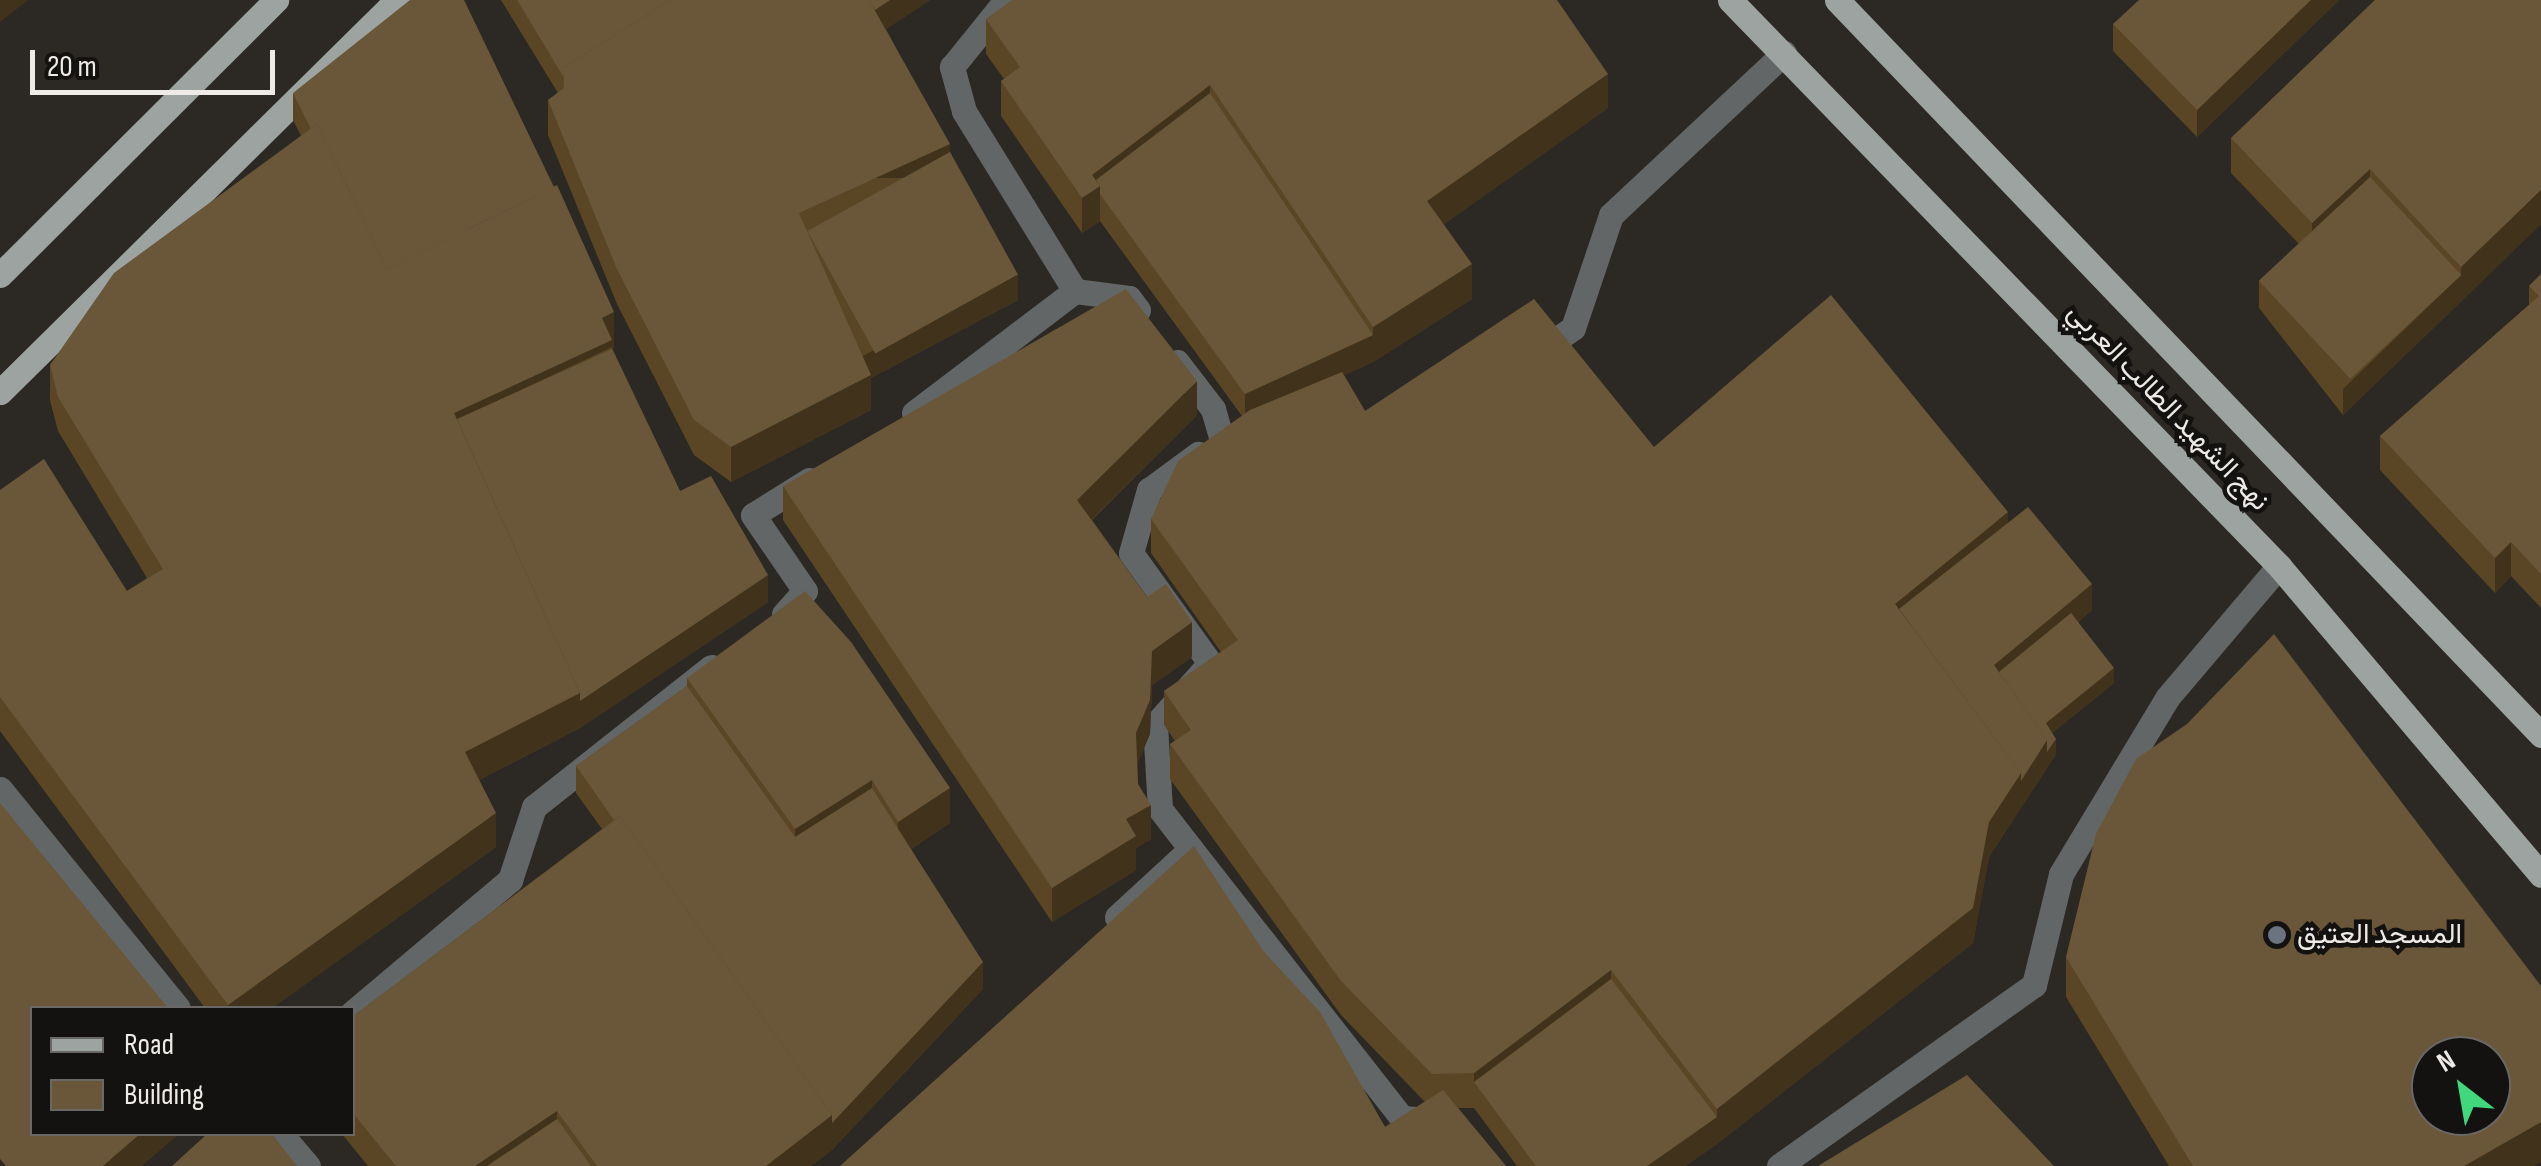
<!DOCTYPE html>
<html>
<head>
<meta charset="utf-8">
<style>
  body { margin:0 }
  #map { position:relative; width:2541px; height:1166px; overflow:hidden; background:#2c2924; font-family:"Sofia Sans Condensed",Vazirmatn,sans-serif }
  div>[style] { position:absolute }
  .minor>* { height:25px; margin:-12.5px; padding:0 12.5px; transform-origin:12.5px; border-radius:12.5px; background:#636666 }
  .major>* { height:25px; margin:-12.5px; padding:0 12.5px; transform-origin:12.5px; border-radius:12.5px; background:#9ca3a1 }
  .wall>* { inset:0; background:#5a4524 }
  .shaded-wall>* { inset:0; background:#41331b; transform-origin:0 0 }
  .building>* { inset:0; background:#6a5739; transform-origin:0 0 }
  .dots>* { width:28px; height:28px; translate:-50% -50%; box-sizing:border-box; border:5px solid #131210; border-radius:50% }
  span { translate:-50% -50%; white-space:nowrap; text-align:center; line-height:1.15; -webkit-text-stroke:9px #131210; paint-order:stroke }
  .street-label { font-size:28px; color:#edeae7 }
  .poi-label { font-size:28px; color:#edeae7 }
  .left { translate:0 -50%; text-align:left }
  .legend { position:absolute; left:30px; top:1006px; width:325px; height:130px; box-sizing:border-box; background:#131210; border:2px solid #6a6866; margin:0; padding:12px 18px; list-style:none; font-size:30px; color:#edeae7 }
  .legend li { display:flex; align-items:center; gap:20px; height:50px }
  .legend b { width:50px; border:2px solid #6a6866 }
  .north { position:absolute; left:2411px; top:1036px; width:100px; height:100px; box-sizing:border-box; background:#131210; border:2px solid #6a6866; border-radius:50%; rotate:329deg; font-size:28px; font-weight:700; line-height:40px; text-align:center; color:#edeae7 }
  .north::after { content:''; display:block; margin:auto; width:35px; height:45px; background:#41d77c; clip-path:polygon(50% 0,100% 100%,50% 72%,0 100%) }
  .scale { position:absolute; left:30px; top:50px; width:245px; height:45px; box-sizing:border-box; border:5px solid #edeae7; border-top:0; padding-left:12px; font-size:30px; line-height:35px; white-space:nowrap; color:#edeae7; -webkit-text-stroke:8px #131210; paint-order:stroke }
</style>
</head>
<body>
<div id="map">
  <div class="minor">
    <i style="left:1075px;top:291px;width:54px;rotate:7.4deg"></i>
    <i style="left:1129px;top:298px;width:15px;rotate:53deg"></i>
    <i style="left:1534px;top:355px;width:47px;rotate:-34.7deg"></i>
    <i style="left:1573px;top:328px;width:119px;rotate:-71.4deg"></i>
    <i style="left:1611px;top:215px;width:237px;rotate:-43.1deg"></i>
    <i style="left:1177px;top:362px;width:59px;rotate:52.5deg"></i>
    <i style="left:1213px;top:409px;width:29px;rotate:74deg"></i>
    <i style="left:914px;top:413px;width:202px;rotate:-37.2deg"></i>
    <i style="left:1075px;top:291px;width:211px;rotate:-121.7deg"></i>
    <i style="left:964px;top:111px;width:46px;rotate:-105.3deg"></i>
    <i style="left:952px;top:67px;width:86px;rotate:-51.1deg"></i>
    <i style="left:784px;top:614px;width:31px;rotate:-48deg"></i>
    <i style="left:805px;top:591px;width:92px;rotate:-124.4deg"></i>
    <i style="left:753px;top:515px;width:66px;rotate:-32deg"></i>
    <i style="left:0;top:789px;width:282px;rotate:50.9deg"></i>
    <i style="left:1191px;top:849px;width:51px;rotate:-127.8deg"></i>
    <i style="left:1160px;top:809px;width:84px;rotate:-93.4deg"></i>
    <i style="left:1155px;top:725px;width:83px;rotate:-48.4deg"></i>
    <i style="left:1210px;top:663px;width:135px;rotate:-125.7deg"></i>
    <i style="left:1131px;top:553px;width:66px;rotate:-74.1deg"></i>
    <i style="left:1149px;top:490px;width:61px;rotate:-36.3deg"></i>
    <i style="left:1117px;top:917px;width:100px;rotate:-42.6deg"></i>
    <i style="left:1191px;top:849px;width:342px;rotate:51.9deg"></i>
    <i style="left:1402px;top:1118px;width:31px;rotate:4deg"></i>
    <i style="left:352px;top:1013px;width:207px;rotate:-40.1deg"></i>
    <i style="left:510px;top:880px;width:77px;rotate:-71.8deg"></i>
    <i style="left:534px;top:807px;width:226px;rotate:-38.3deg"></i>
    <i style="left:281px;top:1134px;width:42px;rotate:49.8deg"></i>
    <i style="left:1779px;top:1166px;width:313px;rotate:-35.4deg"></i>
    <i style="left:2034px;top:985px;width:114px;rotate:-76.3deg"></i>
    <i style="left:2061px;top:874px;width:205px;rotate:-58.9deg"></i>
    <i style="left:2167px;top:698px;width:173px;rotate:-49.7deg"></i>
  </div>
  <div class="major">
    <i style="left:1730px;top:0;width:789px;rotate:45.87deg"></i>
    <i style="left:2279px;top:566px;width:405px;rotate:49.7deg"></i>
    <i style="left:1837px;top:0;width:1018px;rotate:46.23deg"></i>
    <i style="left:0;top:275px;width:390px;rotate:-44.9deg"></i>
    <i style="left:0;top:392px;width:558px;rotate:-44.64deg"></i>
  </div>
  <div class="wall">
    <i style="clip-path:polygon(501px 0,930px 0,886px 29px,950px 152px,1018px 300px,871px 378px,871px 410px,731px 482px,694px 455px,617px 304px,548px 135px,548px 100px,558px 93px)"></i>
    <i style="clip-path:polygon(2339px 0,2197px 137px,2113px 51px,2113px 24px)"></i>
    <i style="clip-path:polygon(2375px 0,2541px 224px,2343px 415px,2259px 308px,2259px 281px,2299px 244px,2231px 173px,2231px 138px)"></i>
    <i style="clip-path:polygon(986px 19px,1608px 108px,1444px 224px,1472px 299px,1373px 362px,1344px 375px,1365px 411px,1654px 447px,2008px 523px,2092px 610px,2078px 622px,2114px 683px,2052px 733px,2056px 754px,1989px 857px,1973px 943px,1717px 1144px,1685px 1166px,1517px 1166px,1474px 1108px,1458px 1108px,1506px 1166px,840px 1166px,1264px 952px,1385px 1127px,1425px 1102px,1341px 1015px,1170px 779px,1170px 744px,1175px 741px,1164px 725px,1164px 691px,1221px 652px,1151px 553px,1151px 519px,1242px 416px,1100px 221px,1082px 233px,1001px 116px,1001px 81px,1004px 79px,986px 54px)"></i>
    <i style="clip-path:polygon(293px 93px,614px 346px,612px 348px,680px 491px,768px 602px,580px 728px,479px 780px,496px 847px,272px 1008px,205px 1008px,0 731px,0 490px,127px 591px,147px 578px,58px 431px,50px 400px,50px 365px,301px 136px,293px 120px)"></i>
    <i style="clip-path:polygon(2541px 274px,2541px 608px,2511px 576px,2495px 593px,2380px 470px,2380px 436px,2529px 305px,2529px 286px)"></i>
    <i style="clip-path:polygon(1197px 415px,1092px 520px,1147px 597px,1192px 657px,1152px 685px,1150px 734px,1137px 764px,1138px 784px,1151px 839px,1136px 848px,1136px 870px,1052px 922px,783px 520px,783px 486px)"></i>
    <i style="clip-path:polygon(687px 678px,950px 823px,911px 849px,983px 989px,832px 1150px,811px 1166px,368px 1166px,342px 1134px,352px 1134px,352px 1017px,602px 829px,576px 793px,576px 766px,687px 686px)"></i>
    <i style="clip-path:polygon(2066px 957px,2541px 986px,2541px 1162px,2533px 1166px,2169px 1166px,2066px 997px)"></i>
  </div>
  <div class="shaded-wall">
    <i style="clip-path:polygon(0 0,28px 0,0 22px)"></i>
    <i style="clip-path:polygon(890px 0,930px 0,871px 39px,871px 12px)"></i>
    <i style="clip-path:polygon(2311px 0,2339px 0,2197px 137px,2197px 110px)"></i>
    <i style="clip-path:polygon(1608px 74px,1608px 108px,1427px 236px,1427px 201px)"></i>
    <i style="clip-path:polygon(1210px 85px,1210px 120px,1100px 194px,1100px 221px,1082px 233px,1082px 198px,1092px 175px)"></i>
    <i style="left:950px;top:144px;width:34px;height:166px;rotate:90deg"></i>
    <i style="clip-path:polygon(2370px 169px,2370px 203px,2312px 257px,2312px 223px)"></i>
    <i style="clip-path:polygon(2541px 190px,2541px 224px,2461px 302px,2461px 267px)"></i>
    <i style="clip-path:polygon(1472px 264px,1472px 299px,1373px 362px,1245px 421px,1245px 394px,1373px 335px,1373px 327px)"></i>
    <i style="clip-path:polygon(1018px 274px,1018px 300px,871px 378px,871px 410px,731px 482px,731px 447px,861px 357px)"></i>
    <i style="clip-path:polygon(2461px 275px,2461px 302px,2343px 415px,2343px 389px)"></i>
    <i style="clip-path:polygon(614px 312px,614px 346px,455px 421px,454px 413px,602px 318px)"></i>
    <i style="clip-path:polygon(1197px 381px,1197px 415px,1077px 534px,1077px 500px)"></i>
    <i style="clip-path:polygon(2008px 512px,2008px 547px,1907px 629px,1895px 604px)"></i>
    <i style="clip-path:polygon(2511px 542px,2511px 576px,2495px 593px,2495px 558px)"></i>
    <i style="clip-path:polygon(768px 575px,768px 602px,580px 728px,465px 787px,465px 752px)"></i>
    <i style="clip-path:polygon(2092px 584px,2092px 610px,2001px 686px,1994px 665px)"></i>
    <i style="clip-path:polygon(1192px 622px,1192px 657px,1152px 685px,1150px 734px,1136px 768px,1136px 733px,1152px 651px)"></i>
    <i style="clip-path:polygon(2114px 668px,2114px 683px,2046px 738px,2046px 723px)"></i>
    <i style="clip-path:polygon(2056px 739px,2056px 754px,1989px 857px,1973px 943px,1717px 1144px,1685px 1166px,1647px 1166px,1717px 1117px,1717px 1109px,1989px 822px,2021px 773px,2047px 740px)"></i>
    <i style="clip-path:polygon(872px 780px,872px 814px,795px 863px,795px 829px)"></i>
    <i style="clip-path:polygon(950px 788px,950px 823px,898px 857px,898px 822px)"></i>
    <i style="clip-path:polygon(1151px 805px,1151px 839px,1136px 848px,1136px 870px,1052px 922px,1052px 888px,1126px 819px)"></i>
    <i style="clip-path:polygon(496px 813px,496px 847px,272px 1008px,228px 1008px,228px 1005px)"></i>
    <i style="clip-path:polygon(983px 962px,983px 989px,832px 1150px,832px 1123px)"></i>
    <i style="clip-path:polygon(1611px 970px,1611px 1005px,1474px 1082px,1474px 1073px)"></i>
    <i style="clip-path:polygon(557px 1111px,557px 1145px,527px 1166px,475px 1166px)"></i>
    <i style="clip-path:polygon(832px 1115px,832px 1150px,811px 1166px,766px 1166px)"></i>
    <i style="clip-path:polygon(2541px 1122px,2541px 1162px,2533px 1166px,2464px 1166px)"></i>
    <i style="clip-path:polygon(140px 1134px,179px 1134px,142px 1166px,103px 1166px)"></i>
  </div>
  <div class="building">
    <i style="clip-path:polygon(410px 0,464px 0,554px 187px,387px 269px,317px 124px,311px 129px,293px 93px)"></i>
    <i style="clip-path:polygon(517px 0,670px 0,563px 68px,563px 76px)"></i>
    <i style="clip-path:polygon(670px 0,869px 0,950px 144px,799px 213px,871px 375px,731px 447px,694px 420px,617px 269px,548px 100px,564px 88px,563px 68px)"></i>
    <i style="clip-path:polygon(869px 0,890px 0,875px 10px)"></i>
    <i style="clip-path:polygon(1012px 0,1557px 0,1608px 74px,1427px 201px,1472px 264px,1373px 327px,1210px 85px,1092px 175px,1100px 186px,1082px 198px,1001px 81px,1020px 67px,986px 19px)"></i>
    <i style="clip-path:polygon(2139px 0,2311px 0,2197px 110px,2113px 24px)"></i>
    <i style="clip-path:polygon(2375px 0,2541px 0,2541px 190px,2461px 267px,2370px 169px,2312px 223px,2231px 138px)"></i>
    <i style="clip-path:polygon(1210px 93px,1373px 335px,1245px 394px,1100px 194px,1100px 186px,1096px 180px)"></i>
    <i style="clip-path:polygon(317px 124px,387px 269px,557px 185px,614px 312px,602px 318px,612px 340px,454px 413px,580px 693px,465px 752px,496px 813px,228px 1005px,0 697px,0 490px,44px 459px,127px 591px,163px 569px,58px 397px,50px 365px,114px 273px)"></i>
    <i style="left:950px;top:152px;width:140px;height:163px;rotate:61deg"></i>
    <i style="left:2370px;top:177px;width:134px;height:152px;rotate:47deg"></i>
    <i style="clip-path:polygon(2541px 274px,2541px 574px,2511px 542px,2495px 558px,2380px 436px,2539px 296px,2529px 286px)"></i>
    <i style="clip-path:polygon(1126px 289px,1197px 381px,1077px 500px,1147px 597px,1166px 584px,1192px 622px,1152px 651px,1150px 700px,1136px 733px,1138px 784px,1151px 805px,1126px 819px,1136px 836px,1052px 888px,783px 486px)"></i>
    <i style="clip-path:polygon(1831px 295px,2008px 512px,1895px 604px,2021px 773px,1989px 822px,1973px 908px,1717px 1109px,1611px 970px,1474px 1073px,1432px 1074px,1341px 981px,1170px 744px,1191px 730px,1164px 691px,1238px 640px,1151px 519px,1178px 461px,1250px 410px,1342px 372px,1365px 411px,1534px 299px,1654px 447px)"></i>
    <i style="clip-path:polygon(612px 349px,680px 491px,711px 476px,768px 575px,580px 701px,580px 693px,457px 419px)"></i>
    <i style="clip-path:polygon(2028px 507px,2092px 584px,1994px 665px,2047px 740px,2021px 781px,2021px 773px,1899px 609px)"></i>
    <i style="clip-path:polygon(805px 591px,851px 642px,950px 788px,898px 822px,872px 780px,795px 829px,687px 678px)"></i>
    <i style="clip-path:polygon(2071px 613px,2114px 668px,2046px 723px,2056px 739px,2047px 752px,2047px 740px,1999px 672px)"></i>
    <i style="clip-path:polygon(evenodd,2274px 634px,2541px 986px,2541px 1122px,2464px 1166px,2193px 1166px,2066px 957px,2096px 834px,2136px 759px,2187px 724px,2274px 634px,2431px 1056px,2491px 1056px,2491px 1116px,2431px 1116px,2431px 1056px)"></i>
    <i style="clip-path:polygon(687px 686px,795px 837px,872px 788px,983px 962px,832px 1123px,832px 1115px,620px 816px,614px 820px,576px 766px)"></i>
    <i style="clip-path:polygon(0 803px,168px 1008px,32px 1008px,32px 1134px,140px 1134px,103px 1166px,6px 1166px,0 1159px)"></i>
    <i style="clip-path:polygon(620px 816px,832px 1115px,766px 1166px,597px 1166px,557px 1111px,475px 1166px,396px 1166px,352px 1112px,352px 1017px)"></i>
    <i style="clip-path:polygon(1194px 846px,1264px 952px,1320px 1012px,1385px 1127px,1443px 1090px,1506px 1166px,840px 1166px)"></i>
    <i style="clip-path:polygon(1611px 979px,1717px 1117px,1647px 1166px,1536px 1166px,1474px 1082px)"></i>
    <i style="clip-path:polygon(1967px 1075px,2054px 1166px,1818px 1166px)"></i>
    <i style="clip-path:polygon(557px 1119px,591px 1166px,487px 1166px)"></i>
    <i style="clip-path:polygon(207px 1134px,272px 1134px,297px 1166px,172px 1166px)"></i>
  </div>
  <div class="dots">
    <i style="left:2277px;top:935px;background:#6b7280"></i>
  </div>
  <div class="street-label">
    <span style="left:2168px;top:407px;rotate:46deg">نهج الشهيد الطالب العربي</span>
  </div>
  <div class="poi-label">
    <span class="left" style="left:2297px;top:935px">المسجد العتيق</span>
  </div>
  <ul class="legend">
  <li><b style="height:12px;background:#9ca3a1"></b>Road</li>
  <li><b style="height:28px;background:#6a5739"></b>Building</li>
  </ul>
  <div class="north">N</div>
  <div class="scale">20 m</div>
</div>
</body>
</html>
